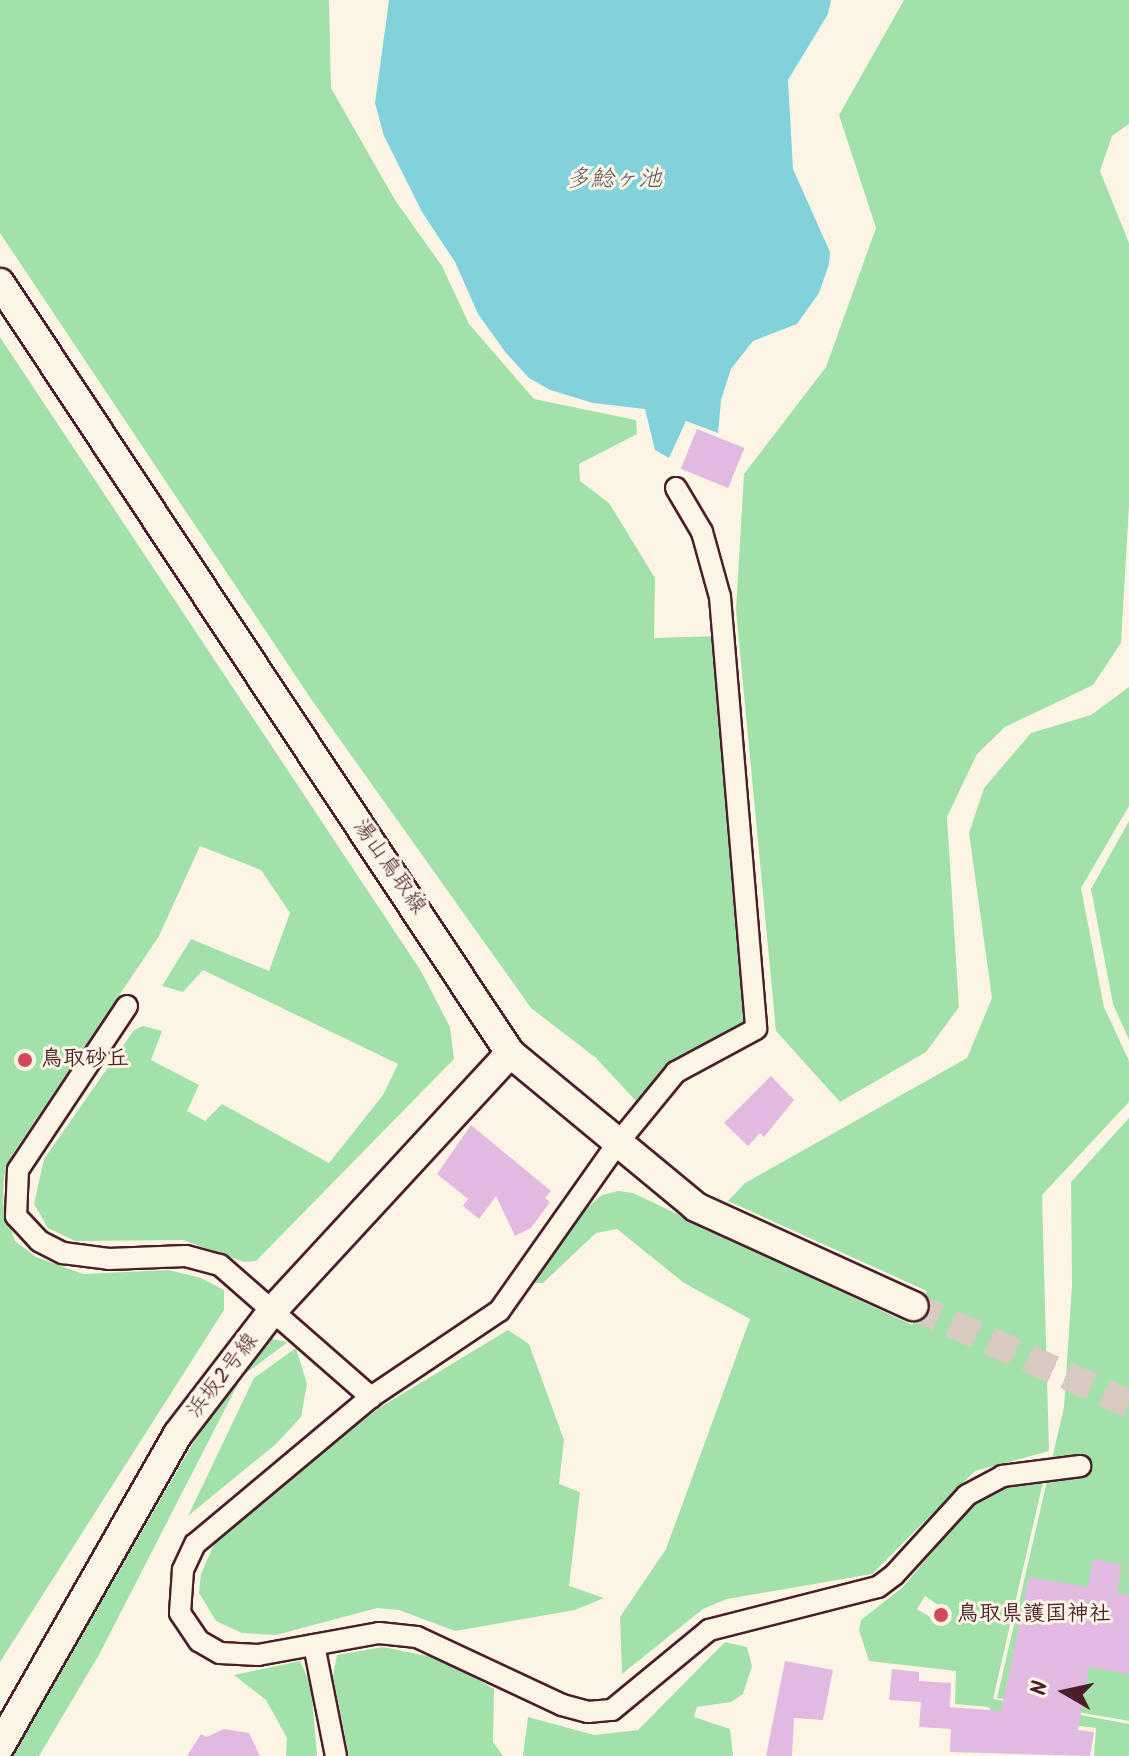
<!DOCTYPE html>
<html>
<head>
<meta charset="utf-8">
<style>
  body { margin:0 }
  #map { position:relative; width:1129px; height:1756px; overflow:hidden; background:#fcf5e5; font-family:Kalam,"Klee One",sans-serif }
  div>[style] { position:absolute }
  .green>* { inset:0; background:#a2e1a9 }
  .water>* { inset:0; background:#81d2da }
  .building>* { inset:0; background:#e2b9e1; transform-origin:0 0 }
  .secondary-tunnel>* { height:28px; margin-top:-14px; transform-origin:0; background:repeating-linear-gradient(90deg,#d8cac0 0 28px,transparent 0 42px) }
  .roads { filter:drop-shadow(2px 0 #4a1f2b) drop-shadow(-2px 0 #4a1f2b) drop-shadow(0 2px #4a1f2b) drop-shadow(0 -2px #4a1f2b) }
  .street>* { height:20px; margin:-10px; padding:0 10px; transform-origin:10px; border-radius:10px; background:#fcf5e5 }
  .secondary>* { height:28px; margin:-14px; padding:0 14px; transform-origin:14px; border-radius:14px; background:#fcf5e5 }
  .dots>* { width:22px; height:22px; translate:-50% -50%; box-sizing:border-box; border:4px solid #fcf5e5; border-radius:50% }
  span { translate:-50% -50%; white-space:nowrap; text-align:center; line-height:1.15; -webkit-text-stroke:6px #fcf5e5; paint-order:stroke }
  .street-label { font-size:22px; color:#4a1f2b }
  .poi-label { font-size:22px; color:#4a1f2b; font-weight:700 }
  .left { translate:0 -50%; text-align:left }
  .water-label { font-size:24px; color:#5a5560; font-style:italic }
  .north { position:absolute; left:1025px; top:1652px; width:80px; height:80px; -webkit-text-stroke:6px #fcf5e5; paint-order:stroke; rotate:279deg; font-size:22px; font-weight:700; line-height:32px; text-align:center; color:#4a1f2b }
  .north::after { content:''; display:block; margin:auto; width:28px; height:36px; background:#4a1f2b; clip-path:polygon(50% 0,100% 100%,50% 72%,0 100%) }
</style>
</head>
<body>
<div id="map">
  <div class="green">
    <i style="clip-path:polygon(0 0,329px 0,331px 88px,395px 200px,442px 266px,469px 324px,534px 399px,636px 420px,637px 434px,579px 464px,580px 481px,609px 503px,655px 578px,654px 638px,716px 636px,749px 1024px,661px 1076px,636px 1101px,596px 1058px,531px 1008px,311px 699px,0 233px)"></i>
    <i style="clip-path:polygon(904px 0,1129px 0,1129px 124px,1112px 136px,1100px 171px,1129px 243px,1129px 506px,1121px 643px,1093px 685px,1005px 727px,977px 754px,947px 817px,959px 1007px,926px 1052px,840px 1102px,776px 1031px,736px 610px,744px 474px,826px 367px,876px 228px,839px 115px)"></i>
    <i style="clip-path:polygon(0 337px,421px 971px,450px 1027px,454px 1059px,256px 1261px,244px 1262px,183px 1240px,75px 1241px,48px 1228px,34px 1204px,44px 1159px,134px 1030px,143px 1026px,162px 1031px,151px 1060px,199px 1085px,187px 1111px,205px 1121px,222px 1104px,329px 1163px,383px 1095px,398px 1064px,203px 970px,183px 992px,162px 986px,191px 939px,269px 971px,290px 913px,261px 870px,200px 846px,159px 936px,12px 1155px,4px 1175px,3px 1204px,15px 1241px,36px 1257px,83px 1274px,169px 1270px,201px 1278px,224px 1290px,224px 1310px,0 1662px)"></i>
    <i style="clip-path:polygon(1129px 687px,1129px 806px,1081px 888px,1104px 1007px,1129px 1061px,1129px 1102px,1042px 1195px,1049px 1451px,975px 1471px,872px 1574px,727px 1599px,703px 1609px,622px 1674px,620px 1617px,666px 1549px,750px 1319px,684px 1283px,617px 1229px,596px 1233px,543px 1283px,535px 1283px,579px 1215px,602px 1195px,618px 1191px,633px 1193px,912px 1325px,927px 1291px,728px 1201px,745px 1183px,967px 1058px,992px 998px,969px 833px,984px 788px,1031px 733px,1091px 715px)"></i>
    <i style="clip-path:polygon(1129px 821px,1129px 1040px,1113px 1004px,1091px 889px)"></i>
    <i style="clip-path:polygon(1129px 1118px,1129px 1721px,997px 1698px,1064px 1407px,1072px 1285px,1071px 1182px)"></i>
    <i style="clip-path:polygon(508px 1330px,529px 1344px,564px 1440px,559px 1484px,580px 1492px,569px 1586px,604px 1598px,575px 1610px,455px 1631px,399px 1610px,377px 1608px,276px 1635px,242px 1633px,216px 1621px,199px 1593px,201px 1574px,215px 1542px,233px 1520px,379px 1408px)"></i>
    <i style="clip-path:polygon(272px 1339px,288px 1342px,242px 1376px,100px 1653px,39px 1756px,12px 1756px,240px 1362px,259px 1343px)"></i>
    <i style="clip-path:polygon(296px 1348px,307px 1384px,301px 1417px,276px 1444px,188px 1516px,254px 1378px)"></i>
    <i style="clip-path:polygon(evenodd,1044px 1478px,993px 1699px,1129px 1724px,1129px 1756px,1094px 1756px,1096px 1728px,992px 1715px,989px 1707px,955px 1704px,956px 1671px,869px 1661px,859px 1630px,861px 1620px,903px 1587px,976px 1500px,1006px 1485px,1044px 1478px,925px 1596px,948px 1612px,940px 1623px,917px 1609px,925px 1596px)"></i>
    <i style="clip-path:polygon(725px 1642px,747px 1647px,752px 1666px,743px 1694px,731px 1702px,697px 1707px,694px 1717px,730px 1729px,733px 1756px,523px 1756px,528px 1717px,594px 1735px,638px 1730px)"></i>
    <i style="clip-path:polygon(383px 1647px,442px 1659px,494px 1689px,493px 1742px,503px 1756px,349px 1756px,333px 1676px,337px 1655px)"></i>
    <i style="clip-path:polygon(300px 1661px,311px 1685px,317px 1756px,286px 1756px,287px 1738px,266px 1700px,234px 1675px)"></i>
  </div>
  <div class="water">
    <i style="clip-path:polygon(389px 0,831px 0,828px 14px,788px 80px,793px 169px,830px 252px,829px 264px,819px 293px,797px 324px,753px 341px,731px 369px,721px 400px,718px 433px,686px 421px,669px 458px,655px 450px,645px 409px,593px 403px,550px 390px,529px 378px,506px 353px,478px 314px,455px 262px,422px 212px,384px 136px,375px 103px)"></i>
  </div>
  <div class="building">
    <i style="left:697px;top:429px;width:51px;height:43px;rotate:22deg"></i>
    <i style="clip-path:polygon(771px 1076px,794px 1100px,764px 1137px,760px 1133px,748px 1146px,724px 1123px)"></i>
    <i style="clip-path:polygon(471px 1125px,551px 1191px,545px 1198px,550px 1202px,531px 1228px,515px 1236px,496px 1196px,479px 1219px,463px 1206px,468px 1199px,437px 1174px)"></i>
    <i style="clip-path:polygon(1093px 1559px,1122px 1565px,1117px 1593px,1129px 1595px,1129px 1674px,1089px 1667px,1078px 1730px,1094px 1732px,1090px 1756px,950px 1752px,951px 1729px,919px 1727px,921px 1702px,889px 1700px,892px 1669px,919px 1672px,919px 1681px,951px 1683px,950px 1707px,1001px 1711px,1029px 1577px,1088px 1587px)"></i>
    <i style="clip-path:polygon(785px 1661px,833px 1670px,823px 1720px,794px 1718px,792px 1756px,766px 1756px)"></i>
    <i style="clip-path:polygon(223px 1729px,249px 1733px,260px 1756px,187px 1756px,201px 1734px,207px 1737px)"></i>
  </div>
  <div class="secondary-tunnel">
    <i style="left:913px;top:1306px;width:237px;rotate:24.4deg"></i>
  </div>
  <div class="roads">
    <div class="street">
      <i style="left:676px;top:488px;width:51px;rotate:59.4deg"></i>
      <i style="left:702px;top:532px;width:67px;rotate:74.5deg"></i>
      <i style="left:720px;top:597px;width:433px;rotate:85.2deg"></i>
      <i style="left:756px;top:1029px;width:91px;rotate:151.7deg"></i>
      <i style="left:676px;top:1072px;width:93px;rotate:129.3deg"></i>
      <i style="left:617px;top:1144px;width:204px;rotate:125.2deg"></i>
      <i style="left:499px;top:1311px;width:154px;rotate:146.1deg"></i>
      <i style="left:371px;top:1397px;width:229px;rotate:140.1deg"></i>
      <i style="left:195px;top:1544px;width:29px;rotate:115deg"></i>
      <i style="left:183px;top:1570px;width:43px;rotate:94deg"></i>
      <i style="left:180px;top:1613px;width:34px;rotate:56deg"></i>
      <i style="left:199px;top:1641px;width:24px;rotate:30deg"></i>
      <i style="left:220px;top:1653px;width:38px;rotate:3deg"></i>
      <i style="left:258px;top:1655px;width:123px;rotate:-10.3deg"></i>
      <i style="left:379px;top:1633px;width:38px;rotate:6deg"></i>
      <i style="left:417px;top:1637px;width:160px;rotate:25.1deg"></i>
      <i style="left:562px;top:1705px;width:27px;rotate:15deg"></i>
      <i style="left:588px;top:1712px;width:24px;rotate:-5deg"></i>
      <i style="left:612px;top:1710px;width:126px;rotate:-39.5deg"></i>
      <i style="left:709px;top:1630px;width:174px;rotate:-14.3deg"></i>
      <i style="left:878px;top:1587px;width:20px;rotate:-37deg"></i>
      <i style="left:894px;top:1575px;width:108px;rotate:-47.6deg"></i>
      <i style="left:967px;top:1495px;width:40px;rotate:-28deg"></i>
      <i style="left:1002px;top:1476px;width:79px;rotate:-7.3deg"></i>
      <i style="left:127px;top:1006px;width:197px;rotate:123.6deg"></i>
      <i style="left:18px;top:1170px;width:46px;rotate:92.5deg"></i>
      <i style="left:16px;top:1216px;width:34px;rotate:47deg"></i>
      <i style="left:39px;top:1241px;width:27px;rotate:27deg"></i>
      <i style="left:63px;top:1253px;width:46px;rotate:7.4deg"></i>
      <i style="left:109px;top:1259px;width:77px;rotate:-2.2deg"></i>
      <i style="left:186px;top:1256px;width:35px;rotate:15deg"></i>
      <i style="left:220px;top:1265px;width:201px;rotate:41.2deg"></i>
      <i style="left:314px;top:1645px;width:113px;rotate:78.8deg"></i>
    </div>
    <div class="secondary">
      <i style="left:0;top:283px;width:924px;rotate:56.48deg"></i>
      <i style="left:510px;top:1053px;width:241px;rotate:39.6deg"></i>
      <i style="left:696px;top:1207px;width:239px;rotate:24.5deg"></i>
      <i style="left:0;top:1746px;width:359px;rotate:-60.3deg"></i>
      <i style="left:178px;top:1434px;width:158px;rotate:-52.5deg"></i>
      <i style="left:274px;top:1309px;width:348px;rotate:-47.3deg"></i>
    </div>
  </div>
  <div class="dots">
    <i style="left:25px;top:1060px;background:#d1495b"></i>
    <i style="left:941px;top:1615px;background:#d1495b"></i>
  </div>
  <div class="street-label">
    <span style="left:389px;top:867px;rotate:55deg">湯山鳥取線</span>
    <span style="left:223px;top:1376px;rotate:-52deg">浜坂2号線</span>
  </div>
  <div class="poi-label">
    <span class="left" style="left:41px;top:1060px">鳥取砂丘</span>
    <span class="left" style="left:957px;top:1615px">鳥取県護国神社</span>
  </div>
  <div class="water-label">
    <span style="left:614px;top:180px">多鯰ヶ池</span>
  </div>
  <div class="north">N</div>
</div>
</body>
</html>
